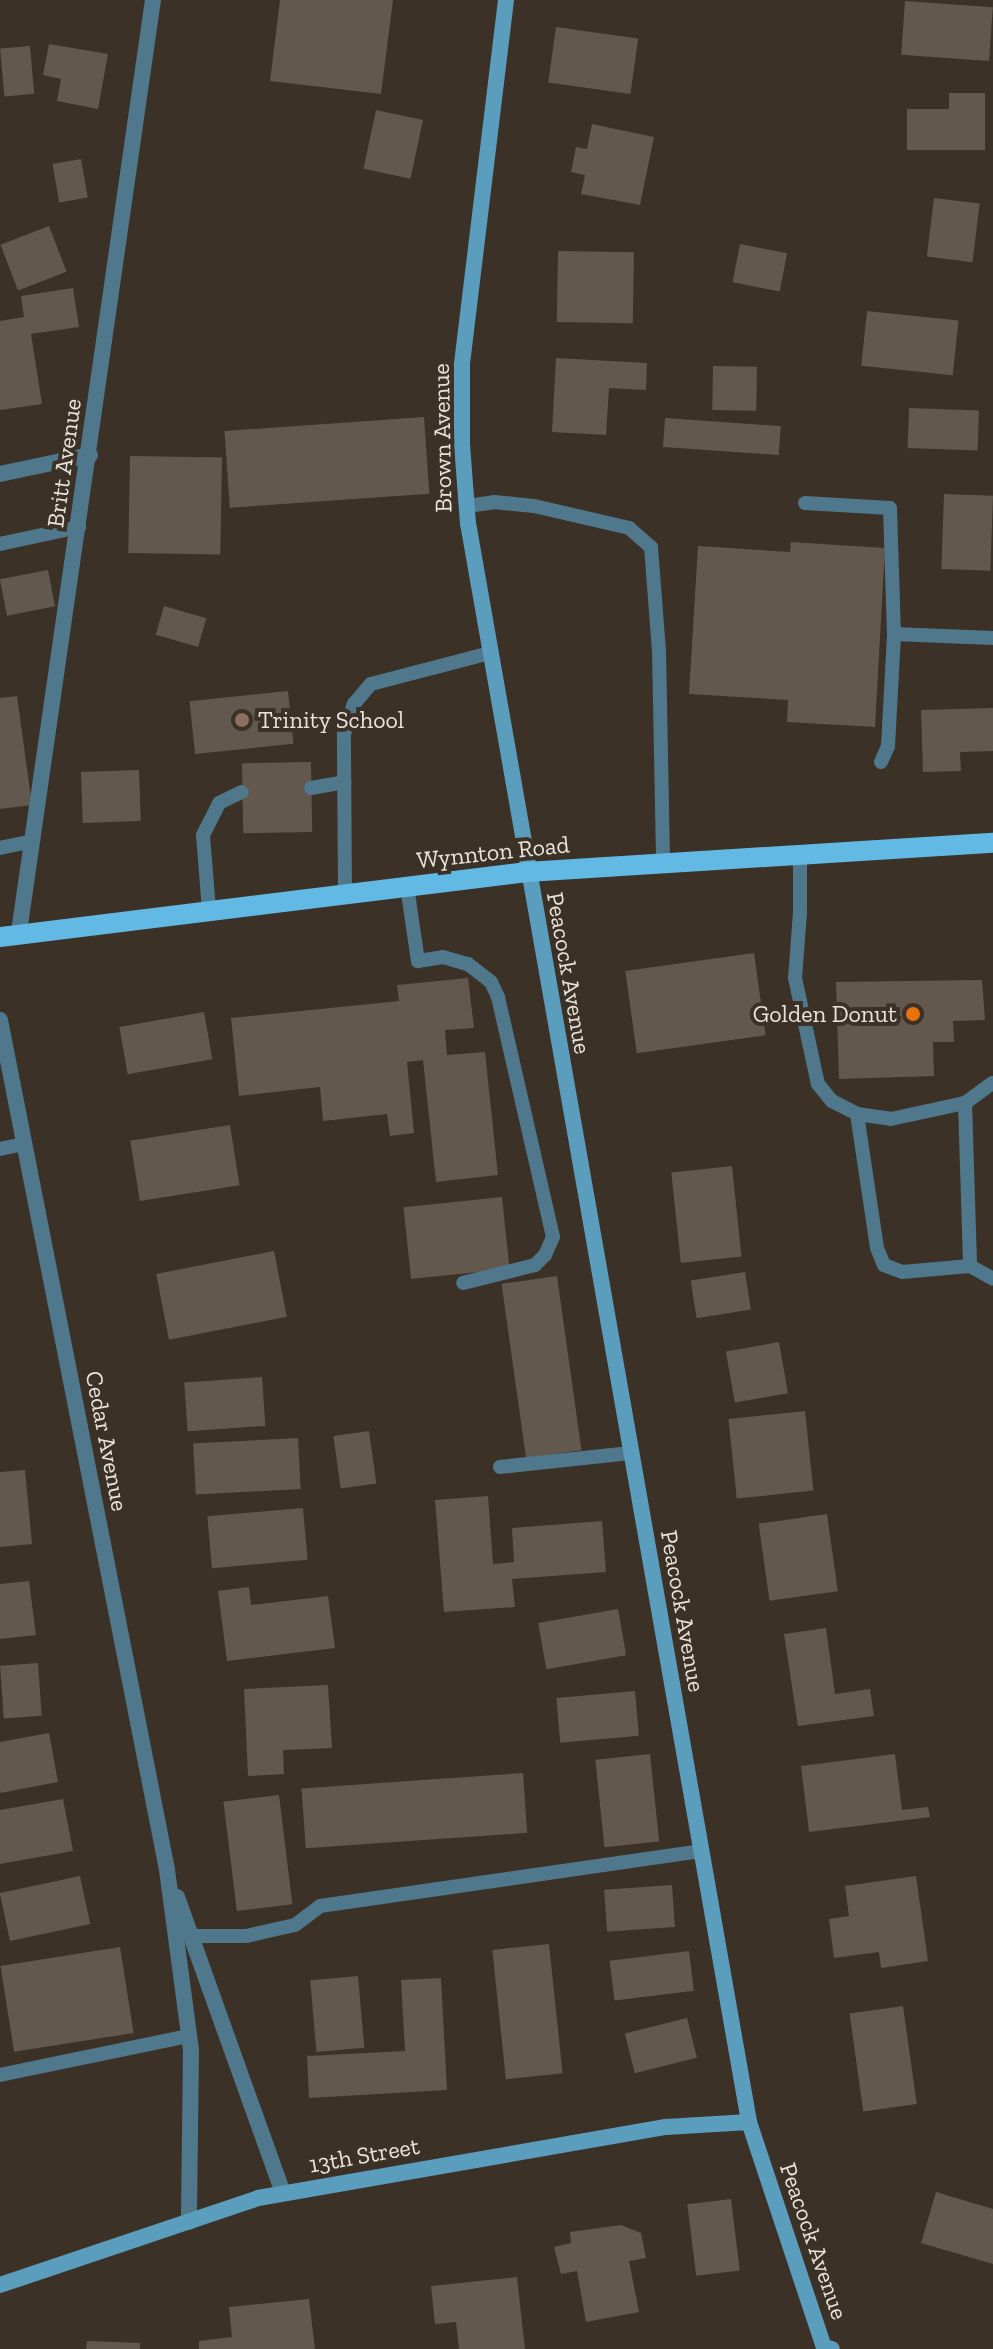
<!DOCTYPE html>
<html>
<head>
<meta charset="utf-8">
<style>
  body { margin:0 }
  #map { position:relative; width:993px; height:2349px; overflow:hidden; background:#3b3126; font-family:"Zilla Slab",serif }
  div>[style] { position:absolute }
  .building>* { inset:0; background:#63584d; transform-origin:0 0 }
  .lane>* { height:14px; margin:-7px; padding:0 7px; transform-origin:7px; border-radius:7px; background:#4f788c }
  .street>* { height:16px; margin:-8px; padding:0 8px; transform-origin:8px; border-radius:8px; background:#4f788c }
  .secondary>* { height:16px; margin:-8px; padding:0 8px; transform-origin:8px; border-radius:8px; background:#5b9dbd }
  .primary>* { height:20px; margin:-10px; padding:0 10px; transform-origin:10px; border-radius:10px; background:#62bae4 }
  .dots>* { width:22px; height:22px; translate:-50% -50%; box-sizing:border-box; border:4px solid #3b3126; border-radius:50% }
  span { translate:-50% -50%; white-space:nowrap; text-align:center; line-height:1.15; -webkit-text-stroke:8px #3b3126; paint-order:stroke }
  .street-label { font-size:24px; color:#e9e3dc }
  .poi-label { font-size:24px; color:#e9e3dc }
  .left { translate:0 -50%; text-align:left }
  .right { translate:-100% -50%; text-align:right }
</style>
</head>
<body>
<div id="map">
  <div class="building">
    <i style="clip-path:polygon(280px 0,393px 0,381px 94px,270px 81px)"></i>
    <i style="left:905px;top:1px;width:88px;height:54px;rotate:4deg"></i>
    <i style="left:556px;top:27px;width:83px;height:56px;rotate:8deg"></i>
    <i style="clip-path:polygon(49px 44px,108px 54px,98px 109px,57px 101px,61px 79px,43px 75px)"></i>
    <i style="left:30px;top:46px;width:48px;height:30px;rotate:85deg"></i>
    <i style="clip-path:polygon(949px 93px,985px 93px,985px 150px,907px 150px,907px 109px,949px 109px)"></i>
    <i style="left:376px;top:110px;width:48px;height:60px;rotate:12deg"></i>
    <i style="clip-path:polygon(592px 124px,654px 137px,640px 205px,581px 194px,585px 175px,571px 172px,576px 147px,587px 149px)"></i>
    <i style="left:81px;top:159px;width:39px;height:29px;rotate:80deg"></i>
    <i style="left:934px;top:198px;width:46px;height:59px;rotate:7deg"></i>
    <i style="left:49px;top:226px;width:49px;height:52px;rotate:69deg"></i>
    <i style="left:740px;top:244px;width:48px;height:39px;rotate:11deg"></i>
    <i style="left:558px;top:251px;width:76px;height:71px;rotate:1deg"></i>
    <i style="clip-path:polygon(73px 288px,79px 327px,31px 334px,42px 404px,0 410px,0 321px,24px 317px,21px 296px)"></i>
    <i style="left:867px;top:311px;width:92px;height:55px;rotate:6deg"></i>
    <i style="clip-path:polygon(556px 358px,647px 363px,646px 390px,609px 388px,606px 435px,552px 432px)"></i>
    <i style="left:713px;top:366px;width:44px;height:44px;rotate:1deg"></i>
    <i style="left:909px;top:408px;width:70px;height:40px;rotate:2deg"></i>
    <i style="left:424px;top:417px;width:77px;height:200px;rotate:86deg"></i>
    <i style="left:665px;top:418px;width:116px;height:29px;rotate:4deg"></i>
    <i style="left:130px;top:456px;width:92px;height:97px;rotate:1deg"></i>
    <i style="left:944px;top:494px;width:49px;height:75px;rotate:2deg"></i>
    <i style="clip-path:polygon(791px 542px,885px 548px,875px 727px,787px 722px,788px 700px,689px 694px,698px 546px,790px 552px)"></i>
    <i style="left:48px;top:570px;width:37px;height:49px;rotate:79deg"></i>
    <i style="left:164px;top:606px;width:44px;height:30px;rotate:16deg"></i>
    <i style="left:288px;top:691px;width:53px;height:99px;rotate:84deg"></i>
    <i style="clip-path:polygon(17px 696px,32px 805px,0 809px,0 698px)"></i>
    <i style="clip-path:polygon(993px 708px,993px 751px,960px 752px,961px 771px,923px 772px,921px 710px)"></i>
    <i style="left:311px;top:762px;width:70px;height:69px;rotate:89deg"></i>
    <i style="left:139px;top:770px;width:51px;height:58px;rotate:88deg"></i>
    <i style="left:754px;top:953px;width:83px;height:130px;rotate:82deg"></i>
    <i style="clip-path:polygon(468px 978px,474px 1028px,445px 1030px,447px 1055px,485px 1052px,498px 1175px,436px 1182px,423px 1060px,407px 1062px,414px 1133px,390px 1136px,387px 1114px,323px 1121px,320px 1087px,239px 1096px,231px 1018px,399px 1001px,397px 985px)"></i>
    <i style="clip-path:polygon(979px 980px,982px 980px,985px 1020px,953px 1021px,954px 1042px,933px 1042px,934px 1076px,839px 1079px,836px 982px)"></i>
    <i style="left:204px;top:1012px;width:48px;height:86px;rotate:80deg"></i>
    <i style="left:230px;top:1125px;width:61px;height:101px;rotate:81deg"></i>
    <i style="left:732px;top:1166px;width:91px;height:61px;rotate:84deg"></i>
    <i style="left:502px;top:1197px;width:72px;height:99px;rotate:84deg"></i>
    <i style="left:274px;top:1251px;width:67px;height:120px;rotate:79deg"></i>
    <i style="left:745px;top:1272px;width:38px;height:55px;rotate:81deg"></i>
    <i style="left:557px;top:1276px;width:176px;height:56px;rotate:82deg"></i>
    <i style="left:779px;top:1342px;width:52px;height:54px;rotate:80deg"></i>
    <i style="left:262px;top:1377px;width:49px;height:78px;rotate:86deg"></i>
    <i style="left:805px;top:1411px;width:80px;height:77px;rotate:84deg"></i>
    <i style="left:369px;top:1431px;width:53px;height:36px;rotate:82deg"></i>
    <i style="left:298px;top:1438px;width:51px;height:105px;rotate:87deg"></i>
    <i style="clip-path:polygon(25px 1470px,32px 1544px,0 1547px,0 1472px)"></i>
    <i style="clip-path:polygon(488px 1496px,493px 1564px,514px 1562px,512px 1528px,602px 1521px,606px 1572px,512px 1579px,515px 1607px,444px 1612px,435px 1500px)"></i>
    <i style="left:303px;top:1508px;width:52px;height:96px;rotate:85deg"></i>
    <i style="left:827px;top:1514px;width:78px;height:69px;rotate:82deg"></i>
    <i style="clip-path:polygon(29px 1581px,36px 1635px,0 1639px,0 1584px)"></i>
    <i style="clip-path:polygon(249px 1587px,251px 1605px,328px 1596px,335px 1648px,227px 1661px,218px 1591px)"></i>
    <i style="left:618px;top:1609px;width:47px;height:81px;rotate:80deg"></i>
    <i style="clip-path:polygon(826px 1628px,835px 1694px,870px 1689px,874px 1716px,798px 1726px,784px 1634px)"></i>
    <i style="left:38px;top:1663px;width:53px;height:38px;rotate:86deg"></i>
    <i style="clip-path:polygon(328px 1685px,332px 1748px,283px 1750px,284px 1774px,248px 1776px,244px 1689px)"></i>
    <i style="left:635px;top:1691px;width:45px;height:79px;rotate:85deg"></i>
    <i style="clip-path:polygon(49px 1733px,58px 1782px,0 1793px,0 1742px)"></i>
    <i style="left:650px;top:1754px;width:88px;height:55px;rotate:84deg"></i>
    <i style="clip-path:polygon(895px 1754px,902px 1810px,928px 1807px,930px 1817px,809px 1832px,801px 1766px)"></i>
    <i style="left:523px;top:1773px;width:60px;height:222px;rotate:86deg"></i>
    <i style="left:279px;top:1795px;width:110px;height:56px;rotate:83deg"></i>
    <i style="clip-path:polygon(63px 1799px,73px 1851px,0 1864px,0 1810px)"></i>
    <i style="left:80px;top:1876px;width:49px;height:82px;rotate:78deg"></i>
    <i style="clip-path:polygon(916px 1876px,928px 1961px,881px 1968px,879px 1952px,834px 1958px,829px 1919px,849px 1916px,845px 1886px)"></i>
    <i style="left:672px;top:1885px;width:42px;height:68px;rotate:86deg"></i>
    <i style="left:549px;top:1944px;width:130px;height:57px;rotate:84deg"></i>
    <i style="left:120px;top:1947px;width:87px;height:121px;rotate:81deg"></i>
    <i style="left:689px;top:1951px;width:40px;height:80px;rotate:83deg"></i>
    <i style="left:358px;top:1976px;width:72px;height:48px;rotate:85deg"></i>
    <i style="clip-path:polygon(441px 1978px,447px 2090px,309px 2098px,307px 2056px,405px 2051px,401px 1980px)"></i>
    <i style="left:903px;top:2006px;width:99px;height:54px;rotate:82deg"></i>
    <i style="left:687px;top:2018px;width:41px;height:64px;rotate:76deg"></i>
    <i style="clip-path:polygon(936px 2192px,993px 2209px,993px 2264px,921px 2243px)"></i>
    <i style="left:731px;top:2199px;width:72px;height:44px;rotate:83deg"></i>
    <i style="clip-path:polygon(621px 2225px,641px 2233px,646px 2258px,629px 2261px,639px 2312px,586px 2322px,577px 2271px,561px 2274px,554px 2247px,571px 2243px,570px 2232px)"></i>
    <i style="clip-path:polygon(517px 2277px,525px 2349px,459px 2349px,456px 2322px,435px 2324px,431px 2286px)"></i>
    <i style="clip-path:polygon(309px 2299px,315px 2349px,199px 2349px,199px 2341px,232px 2337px,229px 2307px)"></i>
    <i style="clip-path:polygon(87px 2341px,140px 2343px,140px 2349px,86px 2349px)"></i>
  </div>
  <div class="lane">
    <i style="left:805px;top:503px;width:85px;rotate:3.4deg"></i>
    <i style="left:890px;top:508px;width:126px;rotate:88.2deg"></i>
    <i style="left:894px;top:634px;width:99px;rotate:2.3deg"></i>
    <i style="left:467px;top:506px;width:27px;rotate:-8deg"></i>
    <i style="left:494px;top:502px;width:40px;rotate:5.7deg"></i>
    <i style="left:534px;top:506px;width:98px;rotate:13deg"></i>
    <i style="left:629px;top:528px;width:29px;rotate:41deg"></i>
    <i style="left:651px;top:547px;width:103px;rotate:85.6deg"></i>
    <i style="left:659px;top:650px;width:214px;rotate:88.9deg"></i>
    <i style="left:0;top:544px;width:81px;rotate:-12.1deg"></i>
    <i style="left:881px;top:762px;width:17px;rotate:-66deg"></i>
    <i style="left:888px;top:746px;width:112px;rotate:-86.9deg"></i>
    <i style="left:311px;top:788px;width:34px;rotate:-10deg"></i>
    <i style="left:0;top:848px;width:33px;rotate:-12deg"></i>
    <i style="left:800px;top:855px;width:57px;rotate:90deg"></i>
    <i style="left:800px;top:912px;width:66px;rotate:94.3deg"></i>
    <i style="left:795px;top:978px;width:108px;rotate:77.8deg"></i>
    <i style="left:818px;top:1084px;width:22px;rotate:51deg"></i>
    <i style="left:832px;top:1101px;width:28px;rotate:27deg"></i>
    <i style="left:857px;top:1114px;width:34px;rotate:8deg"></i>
    <i style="left:891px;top:1119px;width:76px;rotate:-12.2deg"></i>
    <i style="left:965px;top:1103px;width:34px;rotate:-36deg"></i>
    <i style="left:407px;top:886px;width:76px;rotate:81.7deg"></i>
    <i style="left:418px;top:961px;width:25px;rotate:-9deg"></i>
    <i style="left:443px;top:957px;width:26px;rotate:16deg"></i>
    <i style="left:468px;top:964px;width:29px;rotate:38deg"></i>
    <i style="left:491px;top:982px;width:17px;rotate:65deg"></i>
    <i style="left:498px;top:997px;width:246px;rotate:77.1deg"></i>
    <i style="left:553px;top:1237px;width:20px;rotate:114deg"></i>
    <i style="left:545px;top:1255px;width:14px;rotate:135deg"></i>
    <i style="left:535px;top:1265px;width:74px;rotate:166deg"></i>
    <i style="left:345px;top:894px;width:160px;rotate:-90.4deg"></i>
    <i style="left:344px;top:734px;width:32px;rotate:-72deg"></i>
    <i style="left:354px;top:704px;width:26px;rotate:-50deg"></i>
    <i style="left:371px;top:684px;width:123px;rotate:-14.6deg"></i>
    <i style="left:209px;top:910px;width:75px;rotate:-94.6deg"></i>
    <i style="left:203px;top:835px;width:36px;rotate:-63deg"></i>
    <i style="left:219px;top:803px;width:25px;rotate:-26deg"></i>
    <i style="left:965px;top:1103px;width:163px;rotate:88.2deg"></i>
    <i style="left:857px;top:1114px;width:135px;rotate:81.5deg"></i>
    <i style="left:877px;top:1248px;width:18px;rotate:68deg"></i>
    <i style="left:884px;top:1265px;width:19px;rotate:21deg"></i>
    <i style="left:902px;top:1272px;width:68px;rotate:-5deg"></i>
    <i style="left:970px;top:1266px;width:26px;rotate:29deg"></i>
    <i style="left:0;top:1149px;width:25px;rotate:-12deg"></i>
    <i style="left:500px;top:1467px;width:131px;rotate:-6.1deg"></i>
    <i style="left:191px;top:1936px;width:55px"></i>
    <i style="left:246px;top:1936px;width:50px;rotate:-12.7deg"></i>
    <i style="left:295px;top:1925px;width:31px;rotate:-37deg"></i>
    <i style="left:320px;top:1906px;width:386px;rotate:-8.2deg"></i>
    <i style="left:0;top:2075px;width:193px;rotate:-11.7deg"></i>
  </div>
  <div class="street">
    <i style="left:0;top:474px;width:92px;rotate:-11.9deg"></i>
    <i style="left:19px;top:932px;width:942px;rotate:-81.82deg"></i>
    <i style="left:0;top:1020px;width:866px;rotate:78.88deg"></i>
    <i style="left:167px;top:1870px;width:182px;rotate:82.4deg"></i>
    <i style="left:191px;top:2050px;width:172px;rotate:90.7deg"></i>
    <i style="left:177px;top:1897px;width:314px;rotate:70.3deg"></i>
  </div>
  <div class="secondary">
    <i style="left:506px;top:0;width:368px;rotate:96.9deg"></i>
    <i style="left:462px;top:365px;width:79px;rotate:90deg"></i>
    <i style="left:462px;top:444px;width:79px;rotate:85.7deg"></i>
    <i style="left:468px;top:523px;width:1624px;rotate:80.03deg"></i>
    <i style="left:749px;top:2122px;width:237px;rotate:71.6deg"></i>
    <i style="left:824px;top:2347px;width:8px;rotate:14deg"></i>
    <i style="left:0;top:2285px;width:272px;rotate:-18.6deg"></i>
    <i style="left:258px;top:2198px;width:414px;rotate:-9.9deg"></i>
    <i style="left:666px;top:2127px;width:83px;rotate:-3.4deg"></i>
  </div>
  <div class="primary">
    <i style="left:0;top:937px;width:531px;rotate:-7.03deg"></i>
    <i style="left:527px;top:872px;width:467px;rotate:-3.6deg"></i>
  </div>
  <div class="dots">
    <i style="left:242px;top:720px;background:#8d6e63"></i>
    <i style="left:913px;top:1014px;background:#e8710a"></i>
  </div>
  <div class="street-label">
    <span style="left:442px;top:438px;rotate:-91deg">Brown Avenue</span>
    <span style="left:64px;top:463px;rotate:-82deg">Britt Avenue</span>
    <span style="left:493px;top:852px;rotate:-6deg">Wynnton Road</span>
    <span style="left:569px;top:973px;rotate:80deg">Peacock Avenue</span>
    <span style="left:107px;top:1441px;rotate:79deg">Cedar Avenue</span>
    <span style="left:683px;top:1611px;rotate:80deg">Peacock Avenue</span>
    <span style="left:364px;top:2155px;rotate:-10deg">13th Street</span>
    <span style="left:814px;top:2241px;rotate:71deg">Peacock Avenue</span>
  </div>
  <div class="poi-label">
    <span class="left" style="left:258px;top:720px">Trinity School</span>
    <span class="right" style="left:897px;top:1014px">Golden Donut</span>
  </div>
</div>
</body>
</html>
